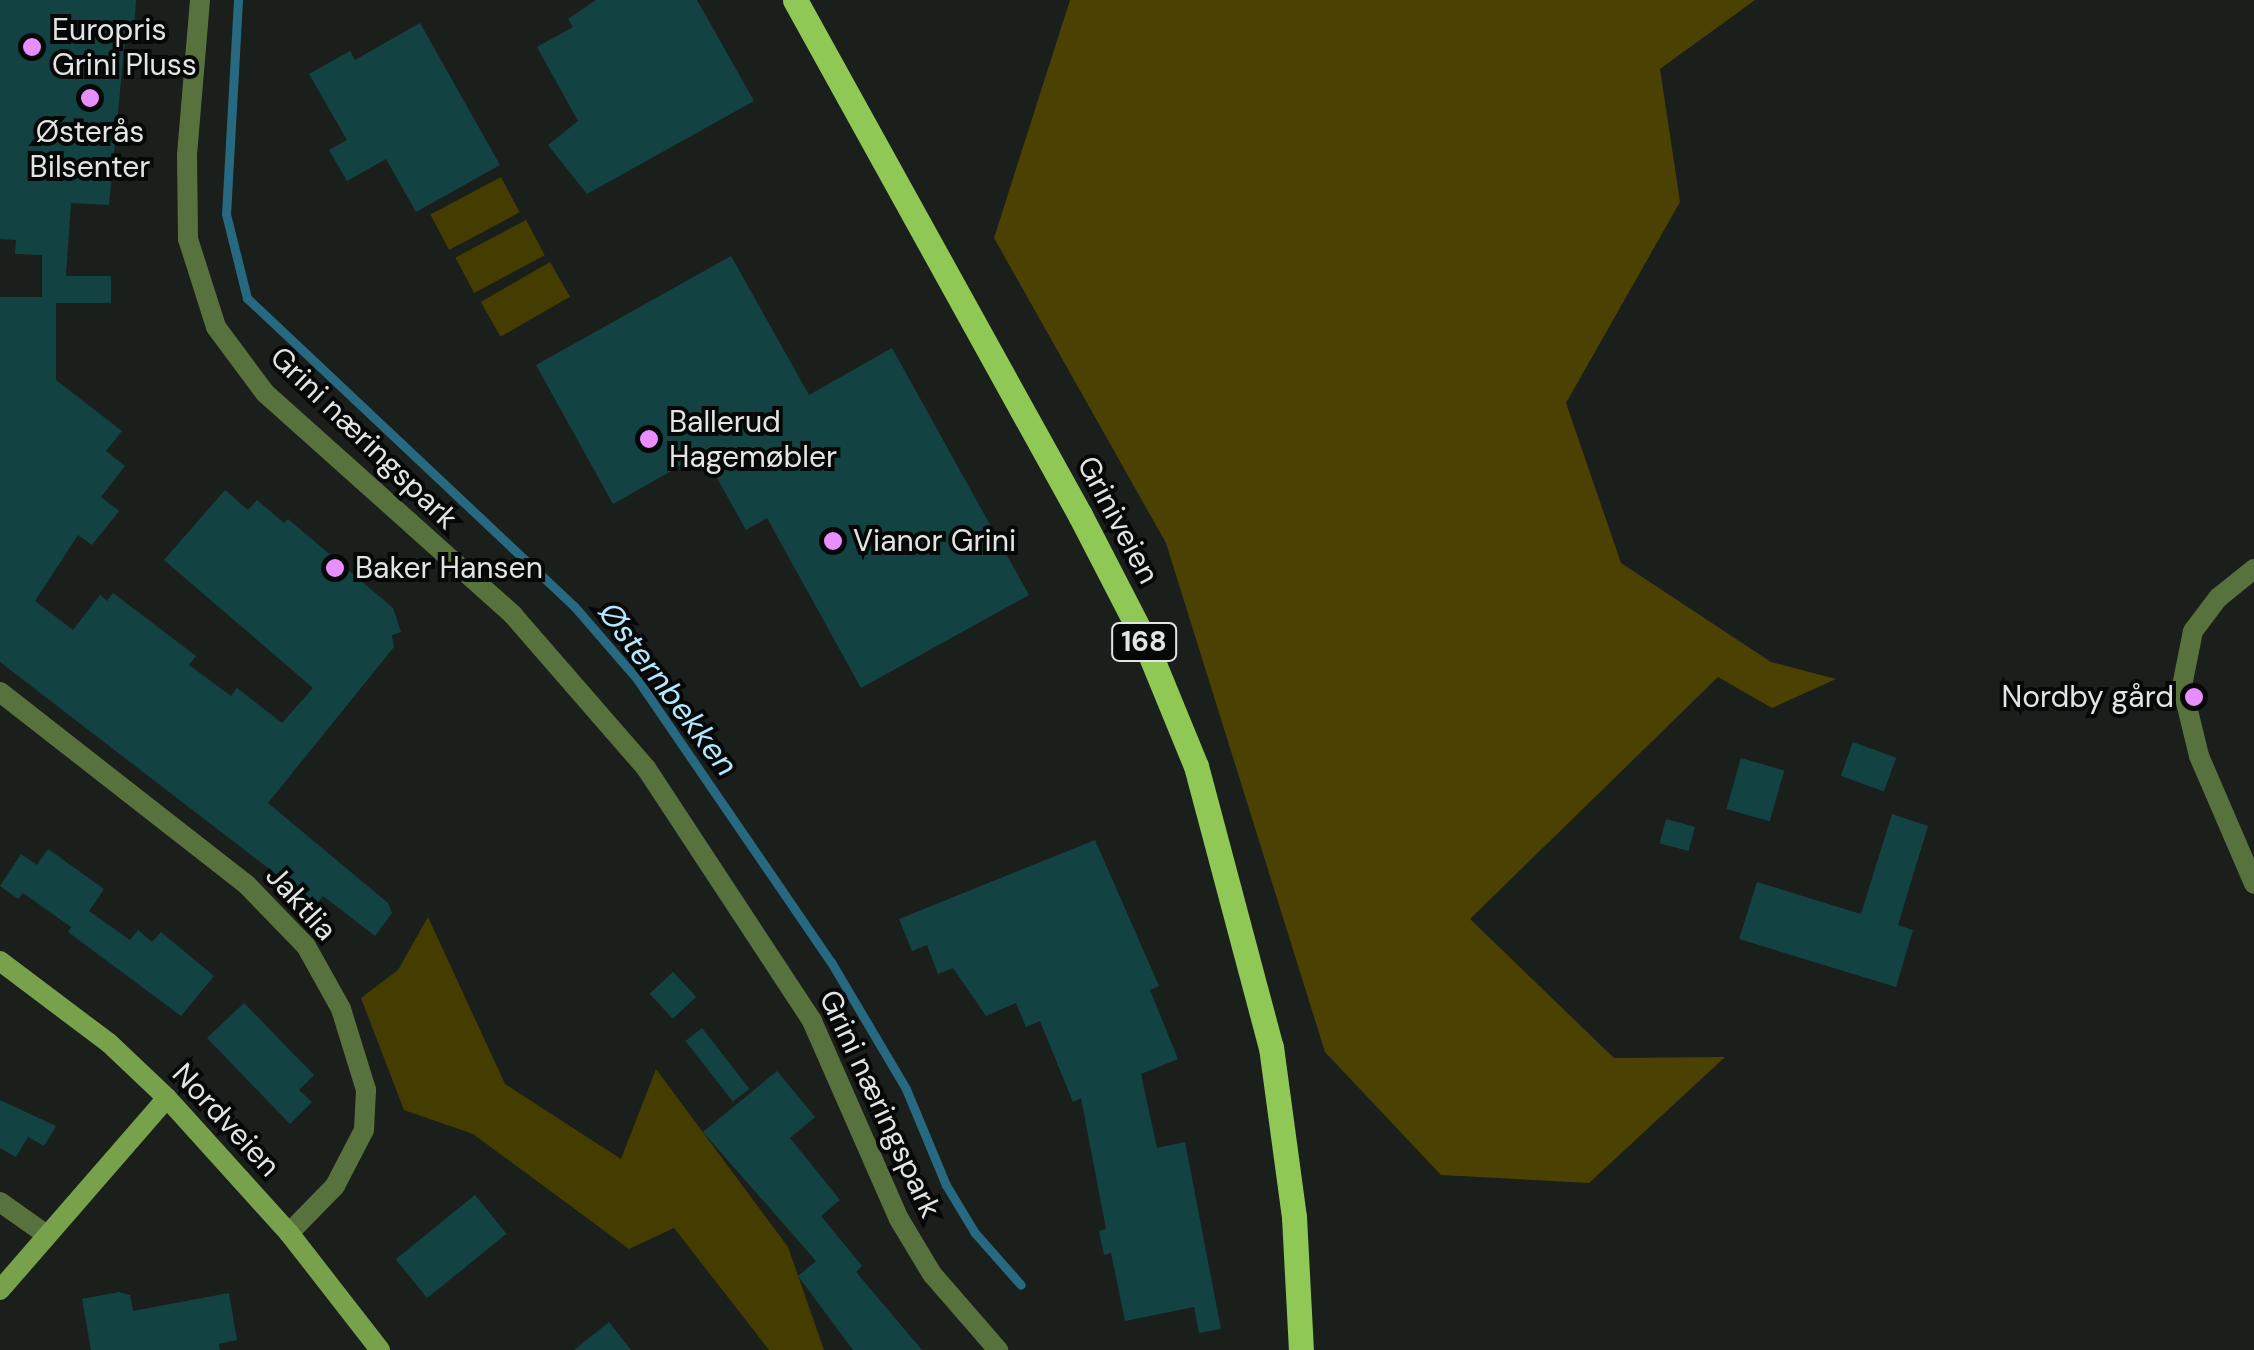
<!DOCTYPE html>
<html>
<head>
<meta charset="utf-8">
<style>
  body { margin:0 }
  #map { position:relative; width:2254px; height:1350px; overflow:hidden; background:#1a1f1c; font-family:"DM Sans",sans-serif }
  div>[style] { position:absolute }
  .green>* { inset:0; background:#453c00; transform-origin:0 0 }
  .forest>* { inset:0; background:#4b4103 }
  .stream>* { height:9px; margin:-4.5px; padding:0 4.5px; transform-origin:4.5px; border-radius:4.5px; background:#276981 }
  .building>* { inset:0; background:#124342; transform-origin:0 0 }
  .street>* { height:20px; margin:-10px; padding:0 10px; transform-origin:10px; border-radius:10px; background:#57723d }
  .secondary>* { height:20px; margin:-10px; padding:0 10px; transform-origin:10px; border-radius:10px; background:#77a24b }
  .primary>* { height:25px; margin:-12.5px; padding:0 12.5px; transform-origin:12.5px; border-radius:12.5px; background:#8fc854 }
  .dots>* { width:28px; height:28px; translate:-50% -50%; box-sizing:border-box; border:5px solid #060807; border-radius:50% }
  span { translate:-50% -50%; white-space:nowrap; text-align:center; line-height:1.15; -webkit-text-stroke:8px #060807; paint-order:stroke }
  .shield-label span { padding:2px 8px; background:#060807; border:2px solid; border-radius:8px; -webkit-text-stroke-width:0 }
  .shield-label { font-size:28px; color:#e2e5e3; font-weight:700 }
  .poi-label { font-size:30px; color:#e2e5e3 }
  .left { translate:0 -50%; text-align:left }
  .right { translate:-100% -50%; text-align:right }
  .street-label { font-size:30px; color:#e2e5e3 }
  .water-label { font-size:32px; color:#b3e8fe; font-style:italic }
</style>
</head>
<body>
<div id="map">
  <div class="green">
    <i style="left:501px;top:177px;width:40px;height:80px;rotate:62deg"></i>
    <i style="left:526px;top:220px;width:40px;height:80px;rotate:62deg"></i>
    <i style="left:550px;top:262px;width:40px;height:80px;rotate:60deg"></i>
    <i style="clip-path:polygon(428px 917px,505px 1084px,621px 1159px,656px 1069px,788px 1247px,824px 1350px,769px 1350px,674px 1228px,629px 1249px,473px 1134px,404px 1110px,361px 998px,398px 970px)"></i>
  </div>
  <div class="forest">
    <i style="clip-path:polygon(1070px 0,1755px 0,1660px 69px,1680px 202px,1566px 403px,1621px 563px,1771px 662px,1836px 679px,1772px 708px,1718px 677px,1470px 919px,1614px 1058px,1725px 1057px,1589px 1183px,1441px 1175px,1325px 1052px,1166px 543px,994px 238px)"></i>
  </div>
  <div class="stream">
    <i style="left:238px;top:0;width:214px;rotate:93.2deg"></i>
    <i style="left:226px;top:214px;width:87px;rotate:76deg"></i>
    <i style="left:247px;top:298px;width:449px;rotate:43.3deg"></i>
    <i style="left:574px;top:606px;width:96px;rotate:49.2deg"></i>
    <i style="left:637px;top:679px;width:343px;rotate:55.6deg"></i>
    <i style="left:831px;top:962px;width:147px;rotate:59.4deg"></i>
    <i style="left:906px;top:1089px;width:104px;rotate:67.4deg"></i>
    <i style="left:946px;top:1185px;width:56px;rotate:58.9deg"></i>
    <i style="left:975px;top:1233px;width:69px;rotate:48.5deg"></i>
  </div>
  <div class="building">
    <i style="clip-path:polygon(0 0,136px 0,134px 31px,126px 30px,109px 205px,71px 203px,66px 276px,111px 276px,111px 303px,56px 303px,56px 380px,122px 431px,106px 451px,125px 466px,101px 497px,119px 511px,92px 545px,78px 535px,35px 601px,73px 630px,100px 595px,107px 601px,113px 593px,196px 656px,189px 665px,231px 696px,237px 688px,282px 723px,313px 688px,164px 560px,225px 490px,248px 510px,257px 500px,284px 523px,288px 519px,393px 608px,401px 632px,392px 635px,394px 647px,268px 803px,388px 903px,392px 913px,375px 936px,323px 896px,316px 905px,0 662px,0 297px,42px 297px,42px 255px,15px 254px,16px 240px,0 239px)"></i>
    <i style="clip-path:polygon(596px 0,697px 0,754px 101px,587px 194px,548px 145px,578px 121px,537px 47px,573px 27px,568px 19px)"></i>
    <i style="clip-path:polygon(420px 23px,500px 165px,416px 212px,386px 159px,347px 181px,329px 150px,347px 140px,309px 74px,350px 51px,355px 60px)"></i>
    <i style="clip-path:polygon(731px 256px,809px 395px,892px 348px,1029px 595px,861px 688px,767px 518px,746px 530px,703px 453px,613px 504px,536px 365px)"></i>
    <i style="left:1853px;top:742px;width:46px;height:36px;rotate:20deg"></i>
    <i style="left:1741px;top:758px;width:45px;height:53px;rotate:16deg"></i>
    <i style="clip-path:polygon(1892px 814px,1928px 826px,1898px 925px,1913px 930px,1896px 987px,1739px 939px,1757px 882px,1861px 914px)"></i>
    <i style="left:1666px;top:819px;width:30px;height:25px;rotate:15deg"></i>
    <i style="clip-path:polygon(1095px 840px,1159px 986px,1150px 990px,1178px 1059px,1141px 1074px,1157px 1148px,1185px 1142px,1221px 1329px,1199px 1333px,1194px 1307px,1125px 1321px,1111px 1253px,1104px 1255px,1099px 1231px,1106px 1229px,1081px 1098px,1073px 1102px,1040px 1021px,1026px 1027px,1016px 1003px,986px 1016px,953px 968px,938px 974px,927px 945px,912px 951px,899px 919px)"></i>
    <i style="clip-path:polygon(48px 849px,104px 889px,89px 911px,130px 940px,138px 930px,152px 942px,161px 932px,214px 976px,181px 1016px,68px 932px,71px 927px,23px 893px,18px 899px,0 886px,21px 854px,37px 865px)"></i>
    <i style="left:673px;top:972px;width:34px;height:32px;rotate:47deg"></i>
    <i style="clip-path:polygon(244px 1003px,314px 1075px,299px 1090px,312px 1102px,290px 1124px,207px 1038px)"></i>
    <i style="left:702px;top:1028px;width:77px;height:21px;rotate:52deg"></i>
    <i style="clip-path:polygon(777px 1071px,815px 1117px,790px 1138px,840px 1200px,821px 1216px,862px 1266px,856px 1272px,922px 1350px,853px 1350px,798px 1276px,816px 1261px,703px 1132px)"></i>
    <i style="clip-path:polygon(0 1100px,56px 1126px,44px 1146px,28px 1137px,16px 1157px,0 1148px)"></i>
    <i style="left:475px;top:1195px;width:50px;height:102px;rotate:51deg"></i>
    <i style="clip-path:polygon(119px 1292px,130px 1295px,133px 1311px,229px 1293px,237px 1340px,219px 1344px,220px 1350px,91px 1350px,82px 1299px)"></i>
    <i style="clip-path:polygon(609px 1322px,631px 1350px,574px 1350px)"></i>
  </div>
  <div class="street">
    <i style="left:200px;top:0;width:156px;rotate:94.8deg"></i>
    <i style="left:187px;top:155px;width:84px;rotate:89.3deg"></i>
    <i style="left:188px;top:239px;width:92px;rotate:72.3deg"></i>
    <i style="left:216px;top:327px;width:82px;rotate:53.4deg"></i>
    <i style="left:265px;top:393px;width:333px;rotate:41.8deg"></i>
    <i style="left:513px;top:615px;width:203px;rotate:49deg"></i>
    <i style="left:646px;top:768px;width:303px;rotate:56.7deg"></i>
    <i style="left:812px;top:1021px;width:216px;rotate:66.3deg"></i>
    <i style="left:899px;top:1219px;width:64px;rotate:59deg"></i>
    <i style="left:932px;top:1274px;width:101px;rotate:49deg"></i>
    <i style="left:2254px;top:569px;width:46px;rotate:141.1deg"></i>
    <i style="left:2218px;top:598px;width:41px;rotate:127.1deg"></i>
    <i style="left:2193px;top:631px;width:56px;rotate:101.3deg"></i>
    <i style="left:2182px;top:686px;width:72px;rotate:76.3deg"></i>
    <i style="left:2199px;top:756px;width:139px;rotate:66.7deg"></i>
    <i style="left:0;top:692px;width:313px;rotate:38deg"></i>
    <i style="left:247px;top:885px;width:85px;rotate:46deg"></i>
    <i style="left:306px;top:946px;width:72px;rotate:60.9deg"></i>
    <i style="left:341px;top:1009px;width:85px;rotate:72.8deg"></i>
    <i style="left:366px;top:1090px;width:40px;rotate:92.9deg"></i>
    <i style="left:364px;top:1130px;width:63px;rotate:117.4deg"></i>
    <i style="left:335px;top:1186px;width:66px;rotate:134.4deg"></i>
    <i style="left:0;top:1202px;width:54px;rotate:35.2deg"></i>
  </div>
  <div class="secondary">
    <i style="left:0;top:961px;width:136px;rotate:37deg"></i>
    <i style="left:109px;top:1043px;width:80px;rotate:43.5deg"></i>
    <i style="left:167px;top:1098px;width:182px;rotate:47.9deg"></i>
    <i style="left:289px;top:1233px;width:148px;rotate:52.1deg"></i>
    <i style="left:0;top:1290px;width:254px;rotate:-49deg"></i>
  </div>
  <div class="primary">
    <i style="left:795px;top:0;width:589px;rotate:61.04deg"></i>
    <i style="left:1080px;top:515px;width:137px;rotate:62.7deg"></i>
    <i style="left:1143px;top:637px;width:139px;rotate:67.7deg"></i>
    <i style="left:1196px;top:766px;width:291px;rotate:75.1deg"></i>
    <i style="left:1271px;top:1047px;width:172px;rotate:82.3deg"></i>
    <i style="left:1294px;top:1217px;width:133px;rotate:87deg"></i>
  </div>
  <div class="dots">
    <i style="left:32px;top:47px;background:#e88eff"></i>
    <i style="left:90px;top:98px;background:#e88eff"></i>
    <i style="left:649px;top:439px;background:#e88eff"></i>
    <i style="left:833px;top:541px;background:#e88eff"></i>
    <i style="left:335px;top:568px;background:#e88eff"></i>
    <i style="left:2194px;top:697px;background:#e88eff"></i>
  </div>
  <div class="shield-label">
    <span style="left:1144px;top:642px">168</span>
  </div>
  <div class="poi-label">
    <span class="left" style="left:52px;top:47px">Europris<br>Grini Pluss</span>
    <span style="left:90px;top:149px">Østerås<br>Bilsenter</span>
    <span class="left" style="left:669px;top:439px">Ballerud<br>Hagemøbler</span>
    <span class="left" style="left:853px;top:541px">Vianor Grini</span>
    <span class="left" style="left:355px;top:568px">Baker Hansen</span>
    <span class="right" style="left:2174px;top:697px">Nordby gård</span>
  </div>
  <div class="street-label">
    <span style="left:364px;top:438px;rotate:44deg">Grini næringspark</span>
    <span style="left:1118px;top:520px;rotate:62deg">Griniveien</span>
    <span style="left:301px;top:903px;rotate:48deg">Jaktlia</span>
    <span style="left:880px;top:1104px;rotate:65deg">Grini næringspark</span>
    <span style="left:226px;top:1120px;rotate:47deg">Nordveien</span>
  </div>
  <div class="water-label">
    <span style="left:668px;top:689px;rotate:53deg">Østernbekken</span>
  </div>
</div>
</body>
</html>
